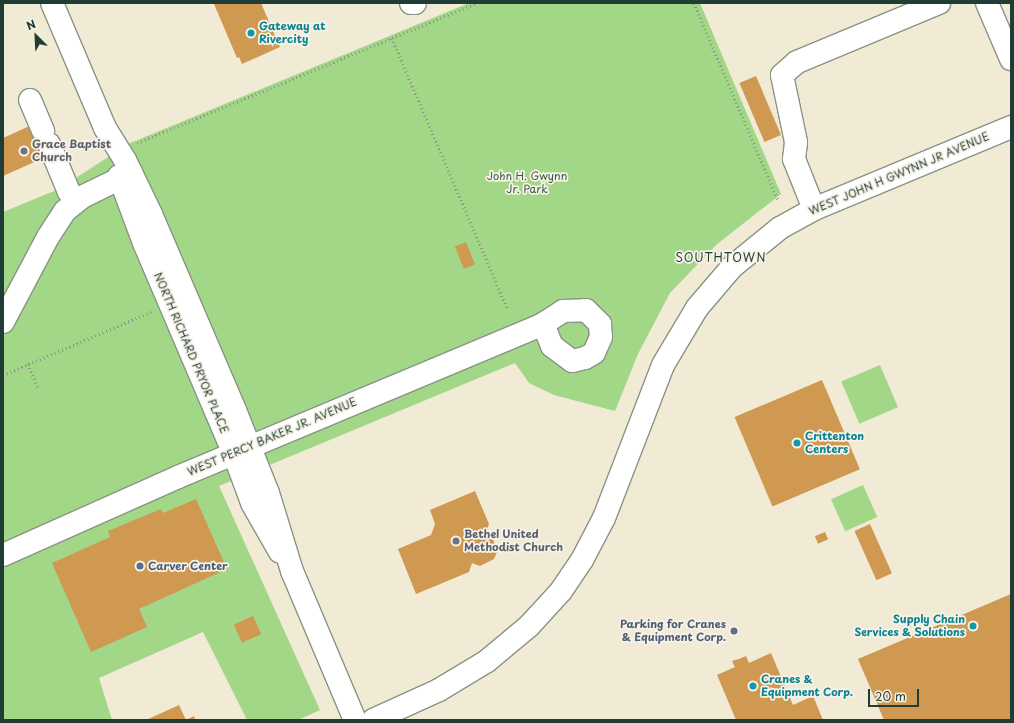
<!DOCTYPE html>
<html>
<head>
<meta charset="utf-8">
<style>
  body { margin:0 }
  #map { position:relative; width:1014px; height:723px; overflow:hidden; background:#f1ead4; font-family:"Playpen Sans",sans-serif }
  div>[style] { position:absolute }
  .green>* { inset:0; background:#a2d787; transform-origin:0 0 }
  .building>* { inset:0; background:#cf9952; transform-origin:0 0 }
  .path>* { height:2.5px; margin-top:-1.25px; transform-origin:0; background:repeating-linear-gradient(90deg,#889484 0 1px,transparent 0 4px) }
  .roads { filter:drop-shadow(1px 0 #889484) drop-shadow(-1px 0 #889484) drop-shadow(0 1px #889484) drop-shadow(0 -1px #889484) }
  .minor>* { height:22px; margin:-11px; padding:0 11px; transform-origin:11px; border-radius:11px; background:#fff }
  .dots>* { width:11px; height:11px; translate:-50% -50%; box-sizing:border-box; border:2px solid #f7f3e8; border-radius:50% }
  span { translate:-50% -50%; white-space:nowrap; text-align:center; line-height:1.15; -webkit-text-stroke:3.5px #f7f3e8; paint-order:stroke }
  .culture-label { font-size:11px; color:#0d838f; font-weight:700 }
  .left { translate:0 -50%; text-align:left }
  .right { translate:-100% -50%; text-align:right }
  .worship-label { font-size:11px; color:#5b616d; font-weight:700 }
  .street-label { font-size:11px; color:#1f3d34 }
  .park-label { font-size:11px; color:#395c45 }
  .service-label { font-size:11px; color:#4e5e75; font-weight:700 }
  .neighbourhood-label { font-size:12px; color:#1f3d34; letter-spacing:1px }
  .frame { position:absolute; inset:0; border:4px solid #1f3d34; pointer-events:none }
  .north { position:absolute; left:16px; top:16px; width:40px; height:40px; -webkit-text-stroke:3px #f7f3e8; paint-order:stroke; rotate:336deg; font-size:11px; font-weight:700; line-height:16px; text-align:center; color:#1f3d34 }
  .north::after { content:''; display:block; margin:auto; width:14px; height:18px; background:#1f3d34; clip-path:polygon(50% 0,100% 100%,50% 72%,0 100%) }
  .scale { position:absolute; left:868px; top:689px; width:51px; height:18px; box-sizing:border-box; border:2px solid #1f3d34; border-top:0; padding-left:5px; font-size:12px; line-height:14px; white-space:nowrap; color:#1f3d34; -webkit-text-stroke:3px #f7f3e8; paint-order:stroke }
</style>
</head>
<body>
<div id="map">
  <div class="green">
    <i style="clip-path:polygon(469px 3px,700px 3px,781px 194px,716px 245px,670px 293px,638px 354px,615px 411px,554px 395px,529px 383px,515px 363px,219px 486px,320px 710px,298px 720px,247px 720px,203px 632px,99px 678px,112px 720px,3px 720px,3px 212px,59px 189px,128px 144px)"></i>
    <i style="left:880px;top:365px;width:46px;height:42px;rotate:67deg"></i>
    <i style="left:863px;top:485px;width:35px;height:35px;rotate:66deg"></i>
  </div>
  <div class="building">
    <i style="clip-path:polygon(261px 3px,280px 47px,242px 64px,239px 57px,237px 58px,214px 4px)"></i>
    <i style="left:756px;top:76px;width:64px;height:18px;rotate:67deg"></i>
    <i style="clip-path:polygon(34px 124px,48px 156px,3px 176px,3px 138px)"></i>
    <i style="left:466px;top:242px;width:24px;height:12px;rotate:68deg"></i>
    <i style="left:822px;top:380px;width:97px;height:95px;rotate:67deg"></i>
    <i style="clip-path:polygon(475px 491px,489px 524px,485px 534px,492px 536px,495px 545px,497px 552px,494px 559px,480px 566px,472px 563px,469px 572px,416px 594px,398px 549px,431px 535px,435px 524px,430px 510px)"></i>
    <i style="clip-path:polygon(196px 499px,227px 569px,139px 609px,147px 627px,91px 652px,52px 563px,110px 537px,108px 531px,161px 509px,163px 513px)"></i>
    <i style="left:870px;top:524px;width:54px;height:17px;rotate:66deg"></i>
    <i style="left:825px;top:532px;width:8px;height:11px;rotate:67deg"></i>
    <i style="clip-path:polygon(1011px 594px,1011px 720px,884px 720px,858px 659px)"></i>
    <i style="left:253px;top:616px;width:20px;height:21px;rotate:66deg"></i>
    <i style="clip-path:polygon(771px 653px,793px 705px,813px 696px,823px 720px,736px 720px,717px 675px,735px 667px,732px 661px,739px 659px,746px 656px,749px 663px)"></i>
    <i style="clip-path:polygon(179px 705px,186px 720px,194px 716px,195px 720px,146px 720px)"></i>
  </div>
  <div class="path">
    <i style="left:694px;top:3px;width:214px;rotate:66.9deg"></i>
    <i style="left:392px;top:38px;width:293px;rotate:66.9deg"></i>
    <i style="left:137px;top:143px;width:367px;rotate:-22.4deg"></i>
    <i style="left:28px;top:364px;width:25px;rotate:67deg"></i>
    <i style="left:3px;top:375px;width:163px;rotate:-23.1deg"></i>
  </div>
  <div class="roads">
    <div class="minor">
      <i style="left:52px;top:3px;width:136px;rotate:67deg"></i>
      <i style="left:105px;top:128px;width:38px;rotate:58deg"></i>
      <i style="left:125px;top:160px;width:60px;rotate:64.3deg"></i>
      <i style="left:151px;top:214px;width:213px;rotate:66.8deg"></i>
      <i style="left:235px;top:410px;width:89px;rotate:68.3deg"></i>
      <i style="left:268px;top:493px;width:82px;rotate:72.9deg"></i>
      <i style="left:292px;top:571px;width:162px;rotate:67.1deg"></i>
      <i style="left:411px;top:3px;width:4px"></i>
      <i style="left:987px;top:3px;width:61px;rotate:66.8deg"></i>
      <i style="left:30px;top:100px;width:34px;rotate:67deg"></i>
      <i style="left:49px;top:144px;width:52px;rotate:67.4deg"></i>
      <i style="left:69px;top:192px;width:12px;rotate:48deg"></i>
      <i style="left:119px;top:176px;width:72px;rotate:69.5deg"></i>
      <i style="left:144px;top:243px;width:229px;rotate:66.9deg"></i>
      <i style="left:234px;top:454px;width:52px;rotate:69.8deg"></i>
      <i style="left:252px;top:503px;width:56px;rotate:60.3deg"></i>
      <i style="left:814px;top:209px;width:54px;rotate:-111.8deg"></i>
      <i style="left:794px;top:159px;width:17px;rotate:-83deg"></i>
      <i style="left:796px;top:142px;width:68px;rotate:-101.8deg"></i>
      <i style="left:782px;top:75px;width:20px;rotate:-41deg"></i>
      <i style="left:797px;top:62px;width:154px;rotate:-22.6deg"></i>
      <i style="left:3px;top:322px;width:96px;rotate:-62.1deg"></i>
      <i style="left:48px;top:237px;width:31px;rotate:-57deg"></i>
      <i style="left:65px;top:211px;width:22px;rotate:-39deg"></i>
      <i style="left:82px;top:197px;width:55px;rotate:-26.1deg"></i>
      <i style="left:3px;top:555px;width:192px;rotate:-24deg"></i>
      <i style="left:178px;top:477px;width:396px;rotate:-22.7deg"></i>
      <i style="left:543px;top:324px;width:24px;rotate:-33deg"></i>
      <i style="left:563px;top:311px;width:23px;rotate:-2deg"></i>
      <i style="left:586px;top:310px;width:20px;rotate:45deg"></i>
      <i style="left:600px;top:324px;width:13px;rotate:86deg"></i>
      <i style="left:601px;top:337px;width:17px;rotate:114deg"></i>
      <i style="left:594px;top:353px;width:10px;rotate:151deg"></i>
      <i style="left:585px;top:358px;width:13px;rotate:167deg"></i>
      <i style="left:572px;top:361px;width:25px;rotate:-143deg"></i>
      <i style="left:552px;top:346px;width:24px;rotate:-112deg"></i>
      <i style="left:373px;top:720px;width:72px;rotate:-24.4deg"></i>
      <i style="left:439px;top:690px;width:56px;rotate:-31.1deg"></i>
      <i style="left:487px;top:661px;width:55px;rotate:-39.8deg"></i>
      <i style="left:529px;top:626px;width:47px;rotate:-47.6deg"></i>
      <i style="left:561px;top:591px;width:37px;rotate:-56deg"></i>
      <i style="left:582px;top:560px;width:47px;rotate:-62.4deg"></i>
      <i style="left:604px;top:518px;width:164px;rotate:-68.9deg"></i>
      <i style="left:663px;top:365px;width:66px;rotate:-59.2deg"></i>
      <i style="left:697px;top:308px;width:54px;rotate:-49.5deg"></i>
      <i style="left:732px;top:267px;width:62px;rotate:-39.1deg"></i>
      <i style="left:780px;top:228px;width:39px;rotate:-29deg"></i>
      <i style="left:814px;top:209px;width:213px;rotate:-22.6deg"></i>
    </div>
  </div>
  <div class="dots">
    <i style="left:251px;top:33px;background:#0f9aa8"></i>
    <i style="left:24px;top:151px;background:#6b7280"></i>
    <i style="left:797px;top:443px;background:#0f9aa8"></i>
    <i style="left:456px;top:541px;background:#6b7280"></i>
    <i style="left:140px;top:566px;background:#5c6f8a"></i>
    <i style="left:973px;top:626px;background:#0f9aa8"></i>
    <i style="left:734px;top:631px;background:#5c6f8a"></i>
    <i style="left:753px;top:686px;background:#0f9aa8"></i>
  </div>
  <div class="culture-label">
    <span class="left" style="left:259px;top:33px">Gateway at<br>Rivercity</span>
    <span class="left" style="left:805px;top:443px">Crittenton<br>Centers</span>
    <span class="right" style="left:965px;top:626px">Supply Chain<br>Services &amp; Solutions</span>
    <span class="left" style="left:761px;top:686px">Cranes &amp;<br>Equipment Corp.</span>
  </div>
  <div class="worship-label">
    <span class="left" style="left:32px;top:151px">Grace Baptist<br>Church</span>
    <span class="left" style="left:464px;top:541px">Bethel United<br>Methodist Church</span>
  </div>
  <div class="street-label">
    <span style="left:899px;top:174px;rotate:-23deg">WEST JOHN H GWYNN JR AVENUE</span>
    <span style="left:191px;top:353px;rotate:67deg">NORTH RICHARD PRYOR PLACE</span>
    <span style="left:272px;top:437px;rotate:-23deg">WEST PERCY BAKER JR. AVENUE</span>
  </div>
  <div class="park-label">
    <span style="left:527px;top:183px">John H. Gwynn<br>Jr. Park</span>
  </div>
  <div class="service-label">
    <span class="left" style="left:148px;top:566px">Carver Center</span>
    <span class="right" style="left:726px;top:631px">Parking for Cranes<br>&amp; Equipment Corp.</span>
  </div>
  <div class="neighbourhood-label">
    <span style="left:721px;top:258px">SOUTHTOWN</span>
  </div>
  <div class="frame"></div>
  <div class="north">N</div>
  <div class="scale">20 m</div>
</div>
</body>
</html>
